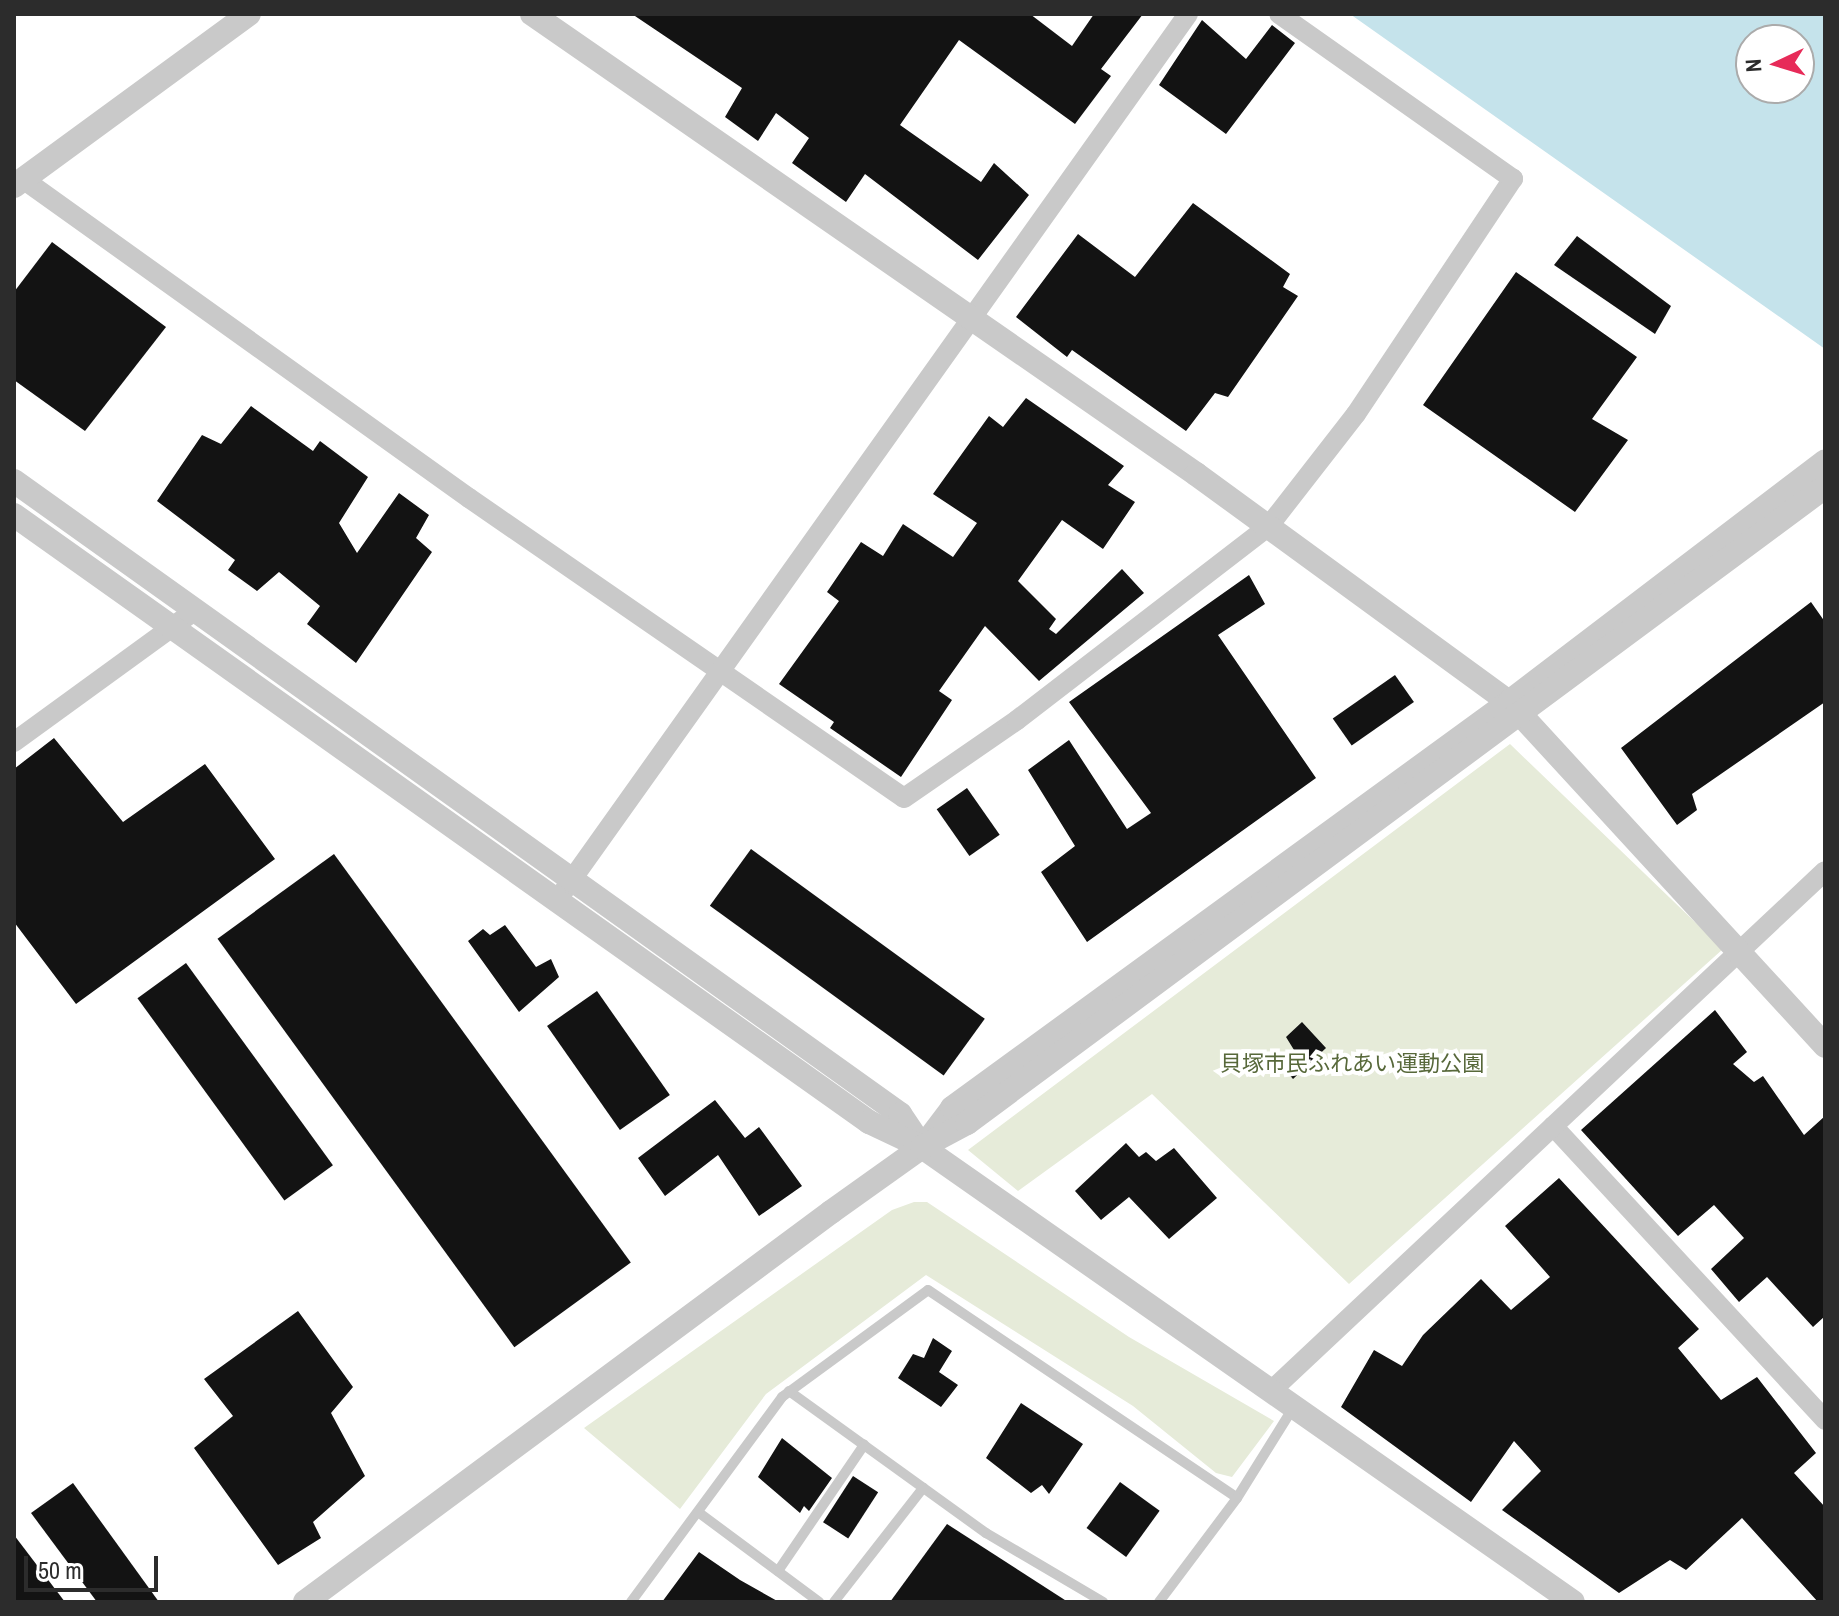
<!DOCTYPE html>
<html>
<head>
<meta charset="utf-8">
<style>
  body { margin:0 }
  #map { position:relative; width:1839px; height:1616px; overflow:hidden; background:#fff; font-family:"Archivo Narrow","Noto Sans JP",sans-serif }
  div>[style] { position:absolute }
  .green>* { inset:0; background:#e6ebd9 }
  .water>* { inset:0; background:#c5e3eb }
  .building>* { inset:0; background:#131313; transform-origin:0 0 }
  .service>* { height:10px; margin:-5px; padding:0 5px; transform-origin:5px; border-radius:5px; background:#c9c9c9 }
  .minor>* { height:20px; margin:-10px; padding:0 10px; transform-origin:10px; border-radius:10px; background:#c9c9c9 }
  .tertiary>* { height:24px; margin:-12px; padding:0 12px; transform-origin:12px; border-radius:12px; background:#c9c9c9 }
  span { translate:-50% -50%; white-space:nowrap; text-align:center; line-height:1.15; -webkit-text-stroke:8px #fff; paint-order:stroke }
  .park-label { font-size:22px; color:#57683a }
  .frame { position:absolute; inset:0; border:16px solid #2c2c2c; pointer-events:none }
  .north { position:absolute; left:1735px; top:24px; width:80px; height:80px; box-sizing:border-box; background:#fff; border:2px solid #ababab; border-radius:50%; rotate:266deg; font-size:22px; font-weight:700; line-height:32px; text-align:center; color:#2c2c2c }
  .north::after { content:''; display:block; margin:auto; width:28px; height:36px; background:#e72b59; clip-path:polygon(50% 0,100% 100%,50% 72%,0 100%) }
  .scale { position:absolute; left:24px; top:1556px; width:134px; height:36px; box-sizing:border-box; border:4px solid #2c2c2c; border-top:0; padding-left:10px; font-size:24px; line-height:28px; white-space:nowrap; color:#2c2c2c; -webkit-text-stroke:6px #fff; paint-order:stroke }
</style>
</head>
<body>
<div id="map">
  <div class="green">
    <i style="clip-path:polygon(1510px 744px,1723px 949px,1349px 1284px,1152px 1094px,1018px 1191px,968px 1150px)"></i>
    <i style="clip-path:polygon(914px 1202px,927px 1202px,1129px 1337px,1274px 1421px,1232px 1477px,1216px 1473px,1133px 1406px,926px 1275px,766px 1394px,680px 1509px,584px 1428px,892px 1210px)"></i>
  </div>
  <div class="water">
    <i style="clip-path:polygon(evenodd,1350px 14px,1825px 14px,1825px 349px,1350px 14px,1751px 40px,1799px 40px,1799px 88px,1751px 88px,1751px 40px)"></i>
  </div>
  <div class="building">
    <i style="clip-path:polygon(632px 14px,1030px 14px,1072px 46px,1094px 14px,1143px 14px,1101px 69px,1111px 76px,1075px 124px,959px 40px,900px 125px,981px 182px,994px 163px,1029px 195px,978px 260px,865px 174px,846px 202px,792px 163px,809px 138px,776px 113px,758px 141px,725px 117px,742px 88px)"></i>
    <i style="clip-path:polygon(1202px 20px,1246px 59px,1272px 25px,1295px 43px,1226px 134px,1159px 85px)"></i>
    <i style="clip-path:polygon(1193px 203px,1290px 274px,1283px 287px,1298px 296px,1228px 397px,1215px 393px,1186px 431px,1072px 350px,1067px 357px,1016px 317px,1078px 234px,1135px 277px)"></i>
    <i style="clip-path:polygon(1577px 236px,1671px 306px,1655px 334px,1554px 265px)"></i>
    <i style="clip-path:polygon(52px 242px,166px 327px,85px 431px,14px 380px,14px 292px)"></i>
    <i style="clip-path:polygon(1516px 272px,1637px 357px,1592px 419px,1628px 440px,1575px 512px,1423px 405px)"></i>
    <i style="clip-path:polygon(1026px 398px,1124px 466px,1108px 485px,1135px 502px,1103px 549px,1062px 520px,1018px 581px,1056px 619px,1049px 629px,1056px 634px,1122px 569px,1144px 593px,1039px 681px,985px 626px,939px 691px,952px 700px,901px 777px,830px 728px,834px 722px,779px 684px,839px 601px,827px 592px,861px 542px,883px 556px,903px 524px,953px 557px,977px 523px,933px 494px,989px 416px,1003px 427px)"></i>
    <i style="clip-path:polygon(251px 406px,313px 451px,320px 441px,368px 477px,339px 523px,357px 553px,399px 493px,429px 515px,416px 538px,432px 552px,356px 663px,307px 624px,320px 606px,279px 572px,257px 591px,228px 570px,235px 560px,157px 501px,202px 435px,221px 444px)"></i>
    <i style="clip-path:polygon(1249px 575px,1265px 604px,1218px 635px,1316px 778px,1087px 942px,1041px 872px,1075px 846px,1028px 770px,1069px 740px,1127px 829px,1151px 813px,1069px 702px)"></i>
    <i style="clip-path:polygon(1811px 602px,1825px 622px,1825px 702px,1692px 794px,1697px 810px,1677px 825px,1621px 748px)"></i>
    <i style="left:1395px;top:675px;width:33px;height:76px;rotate:55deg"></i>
    <i style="clip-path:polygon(54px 738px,123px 822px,205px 764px,275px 859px,76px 1004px,14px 922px,14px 769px)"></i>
    <i style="left:967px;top:788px;width:57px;height:37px;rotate:55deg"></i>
    <i style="left:751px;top:849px;width:289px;height:70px;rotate:36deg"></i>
    <i style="left:334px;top:854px;width:505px;height:144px;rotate:54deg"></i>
    <i style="clip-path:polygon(505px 925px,536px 967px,551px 959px,559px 977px,519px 1012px,468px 941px,483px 929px,490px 935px)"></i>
    <i style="left:186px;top:963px;width:250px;height:60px;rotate:54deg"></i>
    <i style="left:597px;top:991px;width:127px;height:61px;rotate:55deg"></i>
    <i style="clip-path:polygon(1715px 1010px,1747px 1052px,1733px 1064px,1754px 1082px,1763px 1076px,1804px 1135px,1825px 1116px,1825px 1316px,1813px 1327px,1767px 1277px,1739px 1302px,1711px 1269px,1744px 1238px,1714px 1205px,1678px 1236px,1581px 1130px)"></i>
    <i style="clip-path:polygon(1302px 1022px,1326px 1048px,1293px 1079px,1281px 1065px,1294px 1050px,1286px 1037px)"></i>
    <i style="clip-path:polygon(715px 1100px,745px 1138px,759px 1127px,802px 1186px,759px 1216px,718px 1155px,665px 1196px,638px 1158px)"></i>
    <i style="clip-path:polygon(1126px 1143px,1139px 1157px,1146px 1152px,1156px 1161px,1174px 1148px,1217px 1198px,1169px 1239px,1129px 1197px,1101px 1220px,1075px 1191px)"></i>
    <i style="clip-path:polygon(1559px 1178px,1699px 1329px,1678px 1348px,1721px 1400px,1757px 1377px,1816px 1453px,1794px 1473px,1825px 1507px,1825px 1602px,1818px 1602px,1742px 1518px,1686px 1570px,1670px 1560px,1619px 1593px,1502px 1510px,1541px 1471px,1514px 1441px,1471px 1502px,1341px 1407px,1374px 1350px,1402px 1366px,1423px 1335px,1481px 1279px,1511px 1310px,1550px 1277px,1505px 1226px)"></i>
    <i style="clip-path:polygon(298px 1311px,353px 1387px,331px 1413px,365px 1476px,313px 1522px,321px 1538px,278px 1565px,194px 1448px,233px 1416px,204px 1379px)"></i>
    <i style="clip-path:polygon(933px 1338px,952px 1351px,939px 1372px,958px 1385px,941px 1407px,898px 1378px,913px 1354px,924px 1358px)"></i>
    <i style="clip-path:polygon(1021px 1403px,1083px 1444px,1049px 1494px,1042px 1485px,1031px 1493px,986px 1458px)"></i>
    <i style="clip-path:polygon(782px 1438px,832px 1478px,809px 1511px,804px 1506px,800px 1513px,758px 1477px)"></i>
    <i style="left:853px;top:1476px;width:30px;height:55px;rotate:33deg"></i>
    <i style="left:1120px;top:1482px;width:49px;height:57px;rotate:36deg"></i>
    <i style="clip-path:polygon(73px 1483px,159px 1602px,97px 1602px,31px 1513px)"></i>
    <i style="clip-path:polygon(947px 1524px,1068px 1602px,890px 1602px)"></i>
    <i style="clip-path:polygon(14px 1535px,65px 1602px,14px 1602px)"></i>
    <i style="clip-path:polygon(699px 1552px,740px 1580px,779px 1602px,662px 1602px)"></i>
  </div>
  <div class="service">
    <i style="left:789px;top:1391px;width:243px;rotate:35.8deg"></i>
    <i style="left:986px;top:1533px;width:136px;rotate:30.5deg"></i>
    <i style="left:698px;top:1512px;width:151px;rotate:36.6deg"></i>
    <i style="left:778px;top:1571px;width:153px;rotate:-55.7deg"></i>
    <i style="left:631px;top:1602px;width:255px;rotate:-53.6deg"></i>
    <i style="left:782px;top:1397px;width:181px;rotate:-36.2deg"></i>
    <i style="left:928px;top:1290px;width:372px;rotate:33.9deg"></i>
    <i style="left:1237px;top:1498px;width:106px;rotate:-58.1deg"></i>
    <i style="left:834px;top:1602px;width:145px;rotate:-52deg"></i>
    <i style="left:1159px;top:1602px;width:130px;rotate:-53.1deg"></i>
  </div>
  <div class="minor">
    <i style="left:23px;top:179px;width:548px;rotate:35.57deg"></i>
    <i style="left:469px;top:498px;width:528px;rotate:34.59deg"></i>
    <i style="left:904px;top:798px;width:137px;rotate:-34.6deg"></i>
    <i style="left:1017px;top:720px;width:317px;rotate:-37.6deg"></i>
    <i style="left:1268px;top:527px;width:143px;rotate:-52.1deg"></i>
    <i style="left:1356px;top:414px;width:283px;rotate:-56.3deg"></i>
    <i style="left:1513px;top:179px;width:286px;rotate:-144.8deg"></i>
    <i style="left:14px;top:742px;width:223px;rotate:-36deg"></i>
    <i style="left:558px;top:899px;width:1086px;rotate:-54.55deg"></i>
    <i style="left:1553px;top:1126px;width:401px;rotate:47.2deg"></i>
    <i style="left:1270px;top:1392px;width:761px;rotate:-43.19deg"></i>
  </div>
  <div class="tertiary">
    <i style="left:532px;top:14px;width:808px;rotate:34.71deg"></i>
    <i style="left:1196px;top:474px;width:387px;rotate:36.1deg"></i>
    <i style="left:1509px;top:702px;width:467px;rotate:47.4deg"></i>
    <i style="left:14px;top:186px;width:291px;rotate:-36.2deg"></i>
    <i style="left:14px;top:481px;width:1089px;rotate:35.54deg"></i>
    <i style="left:900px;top:1114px;width:37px;rotate:56deg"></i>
    <i style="left:14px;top:515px;width:1049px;rotate:35.37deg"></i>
    <i style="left:869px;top:1122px;width:59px;rotate:25.3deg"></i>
    <i style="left:922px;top:1147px;width:794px;rotate:34.95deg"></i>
    <i style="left:929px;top:1139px;width:39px;rotate:-53deg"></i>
    <i style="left:952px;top:1108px;width:689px;rotate:-36.09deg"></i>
    <i style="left:1509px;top:702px;width:397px;rotate:-37.3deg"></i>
    <i style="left:305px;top:1602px;width:655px;rotate:-36.55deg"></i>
    <i style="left:831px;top:1212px;width:112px;rotate:-35.5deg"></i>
    <i style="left:922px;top:1147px;width:51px;rotate:-28.1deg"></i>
    <i style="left:967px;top:1123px;width:1068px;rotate:-36.55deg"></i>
  </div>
  <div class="park-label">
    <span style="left:1352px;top:1064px">貝塚市民ふれあい運動公園</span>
  </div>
  <div class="frame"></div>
  <div class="north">N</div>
  <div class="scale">50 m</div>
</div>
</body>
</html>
